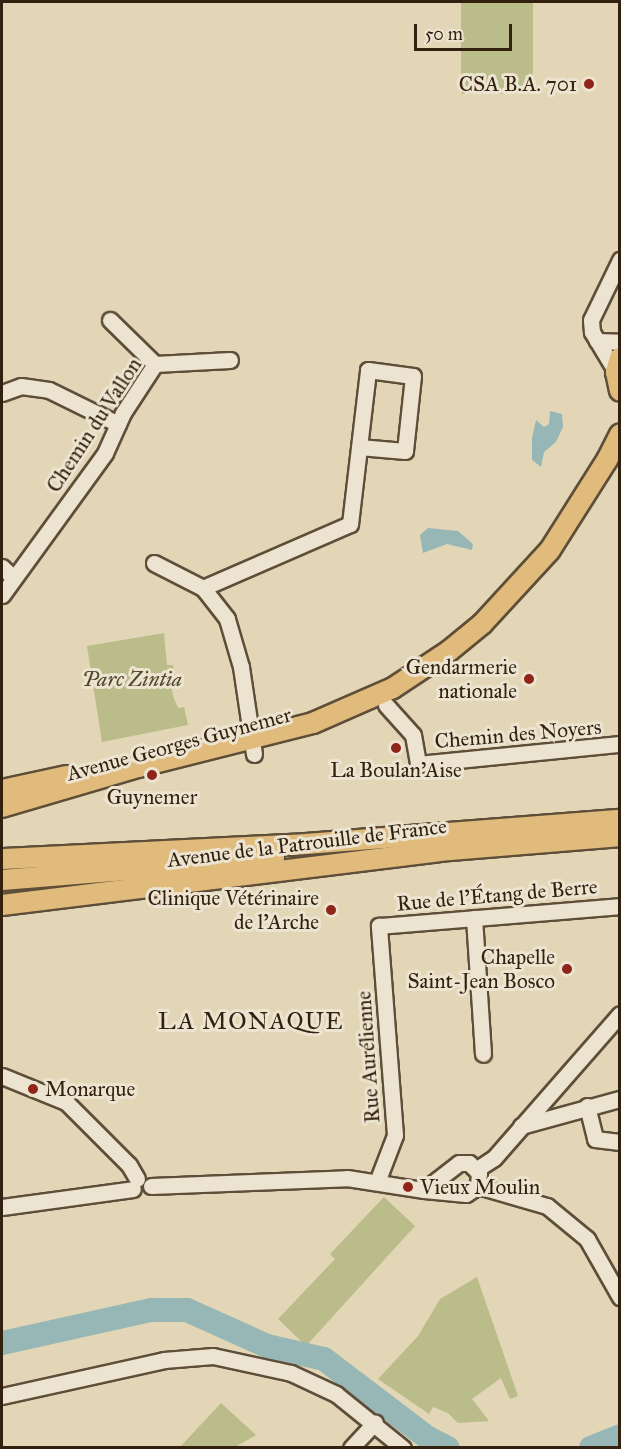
<!DOCTYPE html>
<html>
<head>
<meta charset="utf-8">
<style>
  body { margin:0 }
  #map { position:relative; width:621px; height:1449px; overflow:hidden; background:#e2d6b6; font-family:"IM FELL Great Primer",serif }
  div>[style] { position:absolute }
  .green>* { inset:0; background:#babc89; transform-origin:0 0 }
  .water>* { inset:0; background:#96b7b5 }
  .river>* { height:24px; margin:-12px; padding:0 12px; transform-origin:12px; border-radius:12px; background:#96b7b5 }
  .roads { filter:drop-shadow(2px 0 #5e4e39) drop-shadow(-2px 0 #5e4e39) drop-shadow(0 2px #5e4e39) drop-shadow(0 -2px #5e4e39) }
  .minor>* { height:15px; margin:-7.5px; padding:0 7.5px; transform-origin:7.5px; border-radius:7.5px; background:#ece4d0 }
  .major>* { height:20px; margin:-10px; padding:0 10px; transform-origin:10px; border-radius:10px; background:#e1bb7b }
  .dots>* { width:16px; height:16px; translate:-50% -50%; box-sizing:border-box; border:3px solid #ece4d0; border-radius:50% }
  span { translate:-50% -50%; white-space:nowrap; text-align:center; line-height:1.15; -webkit-text-stroke:6px #ece4d0; paint-order:stroke }
  .poi-label { font-size:21px; color:#32210f }
  .right { translate:-100% -50%; text-align:right }
  .left { translate:0 -50%; text-align:left }
  .street-label { font-size:21px; color:#32210f }
  .park-label { font-size:21px; color:#54482e; font-style:italic }
  .quarter-label { font-size:24px; color:#32210f; letter-spacing:1.5px }
  .frame { position:absolute; inset:0; border:3px solid #32210f; pointer-events:none }
  .scale { position:absolute; left:414px; top:24px; width:98px; height:27px; box-sizing:border-box; border:3px solid #32210f; border-top:0; padding-left:8px; font-size:18px; line-height:21px; white-space:nowrap; color:#32210f; -webkit-text-stroke:4px #ece4d0; paint-order:stroke }
</style>
</head>
<body>
<div id="map">
  <div class="green">
    <i style="left:461px;top:2px;width:72px;height:92px"></i>
    <i style="clip-path:polygon(164px 633px,167px 665px,173px 665px,175px 677px,170px 678px,173px 696px,178px 708px,184px 707px,188px 725px,102px 742px,87px 646px)"></i>
    <i style="clip-path:polygon(384px 1197px,415px 1226px,306px 1346px,278px 1319px,335px 1259px,330px 1254px)"></i>
    <i style="clip-path:polygon(477px 1277px,518px 1396px,510px 1399px,501px 1378px,472px 1399px,489px 1421px,458px 1423px,448px 1413px,433px 1407px,429px 1414px,378px 1379px,418px 1336px,440px 1299px)"></i>
    <i style="clip-path:polygon(221px 1403px,256px 1435px,235px 1447px,180px 1447px)"></i>
  </div>
  <div class="water">
    <i style="clip-path:polygon(550px 411px,562px 414px,563px 427px,556px 442px,544px 452px,541px 467px,532px 460px,532px 438px,536px 420px,544px 427px,549px 424px)"></i>
    <i style="clip-path:polygon(428px 528px,458px 531px,473px 544px,472px 550px,447px 544px,423px 553px,420px 535px)"></i>
  </div>
  <div class="river">
    <i style="left:2px;top:1343px;width:153px;rotate:-12.5deg"></i>
    <i style="left:151px;top:1310px;width:36px"></i>
    <i style="left:187px;top:1310px;width:88px;rotate:24.2deg"></i>
    <i style="left:267px;top:1346px;width:58px;rotate:12.8deg"></i>
    <i style="left:324px;top:1359px;width:131px;rotate:37.2deg"></i>
    <i style="left:428px;top:1438px;width:22px;rotate:27deg"></i>
    <i style="left:591px;top:1448px;width:31px;rotate:-22deg"></i>
  </div>
  <div class="roads">
    <div class="minor">
      <i style="left:110px;top:320px;width:63px;rotate:44.4deg"></i>
      <i style="left:597px;top:341px;width:23px;rotate:2deg"></i>
      <i style="left:616px;top:372px;width:47px;rotate:-121deg"></i>
      <i style="left:592px;top:332px;width:12px;rotate:-95deg"></i>
      <i style="left:591px;top:320px;width:67px;rotate:-64.2deg"></i>
      <i style="left:2px;top:393px;width:20px;rotate:-20deg"></i>
      <i style="left:21px;top:386px;width:28px;rotate:8deg"></i>
      <i style="left:49px;top:390px;width:77px;rotate:26.2deg"></i>
      <i style="left:154px;top:563px;width:55px;rotate:27deg"></i>
      <i style="left:203px;top:588px;width:39px;rotate:52deg"></i>
      <i style="left:227px;top:619px;width:50px;rotate:73.7deg"></i>
      <i style="left:241px;top:667px;width:88px;rotate:81.5deg"></i>
      <i style="left:2px;top:567px;width:16px;rotate:43deg"></i>
      <i style="left:203px;top:588px;width:160px;rotate:-23.5deg"></i>
      <i style="left:350px;top:524px;width:155px;rotate:-83.3deg"></i>
      <i style="left:368px;top:370px;width:45px;rotate:7.6deg"></i>
      <i style="left:413px;top:376px;width:75px;rotate:96.1deg"></i>
      <i style="left:405px;top:451px;width:46px;rotate:-175deg"></i>
      <i style="left:2px;top:595px;width:175px;rotate:-54deg"></i>
      <i style="left:105px;top:453px;width:44px;rotate:-65.8deg"></i>
      <i style="left:123px;top:413px;width:59px;rotate:-56.9deg"></i>
      <i style="left:155px;top:364px;width:75px;rotate:-3.1deg"></i>
      <i style="left:386px;top:705px;width:40px;rotate:48deg"></i>
      <i style="left:413px;top:735px;width:29px;rotate:80deg"></i>
      <i style="left:418px;top:764px;width:203px;rotate:-5.7deg"></i>
      <i style="left:474px;top:918px;width:136px;rotate:86.2deg"></i>
      <i style="left:2px;top:1076px;width:69px;rotate:22.1deg"></i>
      <i style="left:66px;top:1102px;width:89px;rotate:45deg"></i>
      <i style="left:129px;top:1165px;width:16px;rotate:60deg"></i>
      <i style="left:587px;top:1106px;width:34px;rotate:76deg"></i>
      <i style="left:595px;top:1139px;width:25px;rotate:7deg"></i>
      <i style="left:521px;top:1126px;width:103px;rotate:-15.3deg"></i>
      <i style="left:477px;top:1169px;width:20px;rotate:-33deg"></i>
      <i style="left:494px;top:1158px;width:191px;rotate:-48.8deg"></i>
      <i style="left:377px;top:1182px;width:50px;rotate:-69deg"></i>
      <i style="left:395px;top:1135px;width:210px;rotate:-94.4deg"></i>
      <i style="left:379px;top:926px;width:242px;rotate:-4.7deg"></i>
      <i style="left:151px;top:1186px;width:196px;rotate:-2.3deg"></i>
      <i style="left:347px;top:1178px;width:78px;rotate:8.9deg"></i>
      <i style="left:424px;top:1190px;width:42px;rotate:5.4deg"></i>
      <i style="left:466px;top:1194px;width:14px;rotate:-34deg"></i>
      <i style="left:478px;top:1186px;width:13px;rotate:-86deg"></i>
      <i style="left:479px;top:1173px;width:14px;rotate:-135deg"></i>
      <i style="left:469px;top:1163px;width:10px;rotate:180deg"></i>
      <i style="left:459px;top:1163px;width:44px;rotate:142.4deg"></i>
      <i style="left:478px;top:1186px;width:72px;rotate:16.2deg"></i>
      <i style="left:547px;top:1206px;width:52px;rotate:39.5deg"></i>
      <i style="left:587px;top:1239px;width:67px;rotate:60.4deg"></i>
      <i style="left:2px;top:1207px;width:132px;rotate:-7.8deg"></i>
      <i style="left:2px;top:1396px;width:166px;rotate:-12.5deg"></i>
      <i style="left:164px;top:1360px;width:49px;rotate:-4.7deg"></i>
      <i style="left:213px;top:1356px;width:80px;rotate:12.3deg"></i>
      <i style="left:291px;top:1373px;width:50px;rotate:25deg"></i>
      <i style="left:336px;top:1394px;width:86px;rotate:38.9deg"></i>
      <i style="left:351px;top:1448px;width:35px;rotate:-47deg"></i>
    </div>
    <div class="major">
      <i style="left:620px;top:358px;width:15px;rotate:106deg"></i>
      <i style="left:616px;top:372px;width:19px;rotate:78deg"></i>
      <i style="left:2px;top:790px;width:66px;rotate:-12.2deg"></i>
      <i style="left:2px;top:807px;width:142px;rotate:-16.4deg"></i>
      <i style="left:138px;top:767px;width:180px;rotate:-14.1deg"></i>
      <i style="left:313px;top:723px;width:87px;rotate:-23.6deg"></i>
      <i style="left:393px;top:688px;width:67px;rotate:-33.5deg"></i>
      <i style="left:449px;top:651px;width:43px;rotate:-39.3deg"></i>
      <i style="left:482px;top:624px;width:100px;rotate:-47.4deg"></i>
      <i style="left:550px;top:550px;width:107px;rotate:-57.7deg"></i>
      <i style="left:607px;top:460px;width:29px;rotate:-63deg"></i>
      <i style="left:2px;top:859px;width:291px;rotate:-2.8deg"></i>
      <i style="left:293px;top:845px;width:328px;rotate:-4.4deg"></i>
      <i style="left:2px;top:880px;width:273px;rotate:-4.6deg"></i>
      <i style="left:2px;top:905px;width:440px;rotate:-7deg"></i>
      <i style="left:439px;top:851px;width:182px;rotate:-4.7deg"></i>
    </div>
  </div>
  <div class="dots">
    <i style="left:589px;top:84px;background:#8f2418"></i>
    <i style="left:529px;top:679px;background:#8f2418"></i>
    <i style="left:396px;top:748px;background:#8f2418"></i>
    <i style="left:152px;top:775px;background:#8f2418"></i>
    <i style="left:331px;top:910px;background:#8f2418"></i>
    <i style="left:567px;top:969px;background:#8f2418"></i>
    <i style="left:33px;top:1089px;background:#8f2418"></i>
    <i style="left:408px;top:1187px;background:#8f2418"></i>
  </div>
  <div class="poi-label">
    <span class="right" style="left:577px;top:84px">CSA B.A. 701</span>
    <span class="right" style="left:517px;top:679px">Gendarmerie<br>nationale</span>
    <span style="left:396px;top:770px">La Boulan'Aise</span>
    <span style="left:152px;top:797px">Guynemer</span>
    <span class="right" style="left:319px;top:910px">Clinique Vétérinaire<br>de l'Arche</span>
    <span class="right" style="left:555px;top:969px">Chapelle<br>Saint-Jean Bosco</span>
    <span class="left" style="left:45px;top:1089px">Monarque</span>
    <span class="left" style="left:420px;top:1187px">Vieux Moulin</span>
  </div>
  <div class="street-label">
    <span style="left:94px;top:425px;rotate:-57deg">Chemin du Vallon</span>
    <span style="left:518px;top:734px;rotate:-5deg">Chemin des Noyers</span>
    <span style="left:179px;top:744px;rotate:-15deg">Avenue Georges Guynemer</span>
    <span style="left:307px;top:843px;rotate:-7deg">Avenue de la Patrouille de France</span>
    <span style="left:497px;top:895px;rotate:-5deg">Rue de l'Étang de Berre</span>
    <span style="left:368px;top:1057px;rotate:-94deg">Rue Aurélienne</span>
  </div>
  <div class="park-label">
    <span style="left:132px;top:679px">Parc Zintia</span>
  </div>
  <div class="quarter-label">
    <span style="left:251px;top:1022px">LA MONAQUE</span>
  </div>
  <div class="frame"></div>
  <div class="scale">50 m</div>
</div>
</body>
</html>
